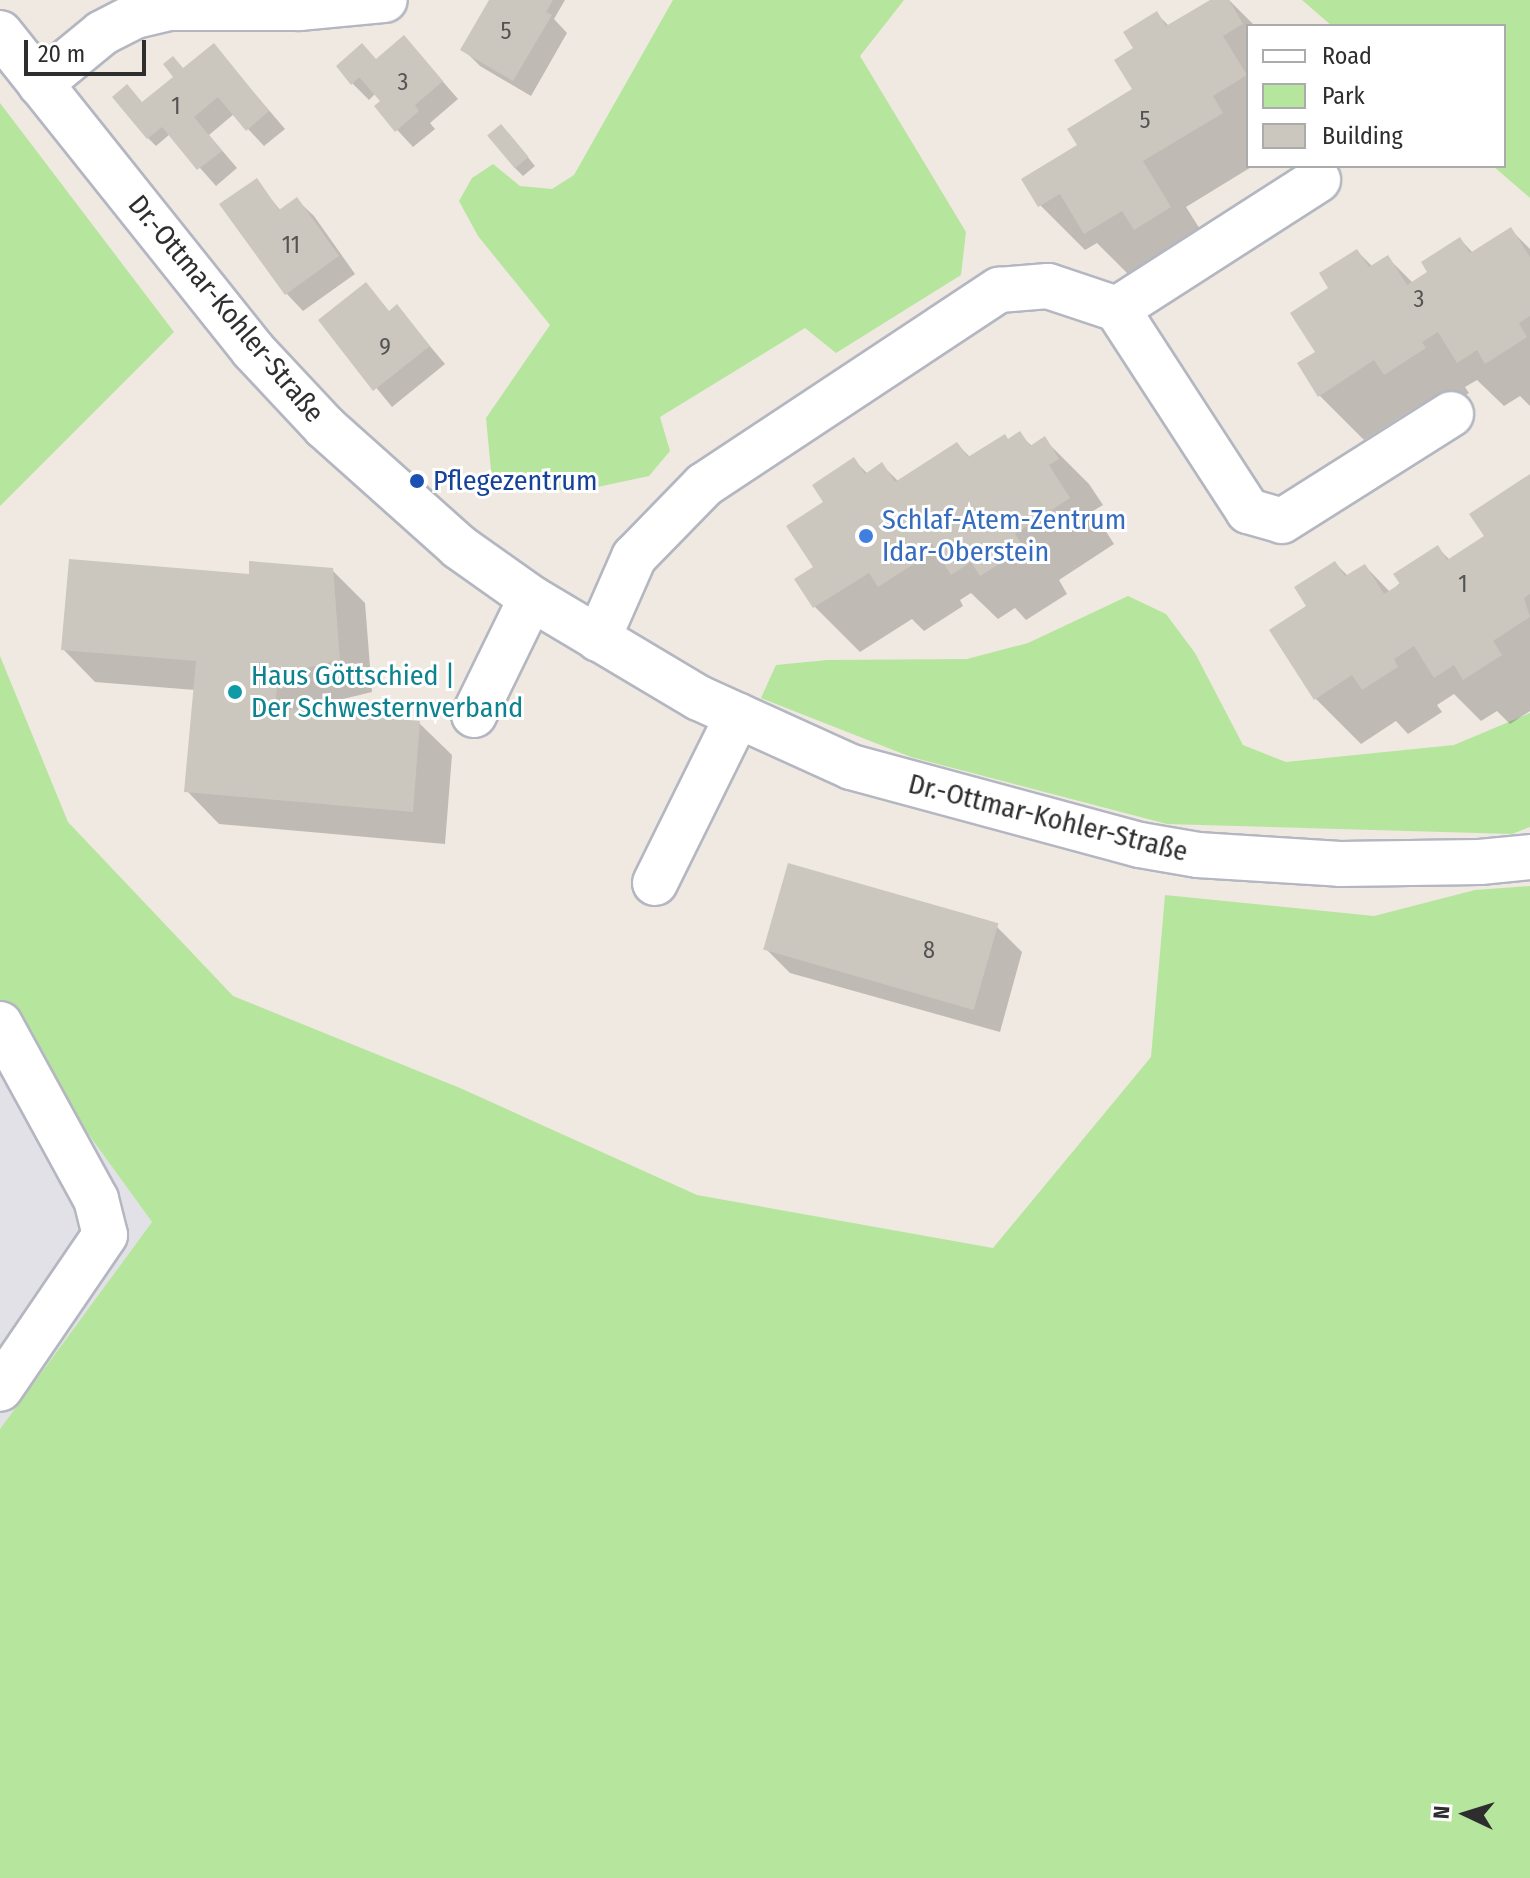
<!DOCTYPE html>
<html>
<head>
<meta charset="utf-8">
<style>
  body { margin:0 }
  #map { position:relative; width:1530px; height:1878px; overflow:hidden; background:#efe9e1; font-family:"Fira Sans Condensed",sans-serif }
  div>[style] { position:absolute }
  .industrial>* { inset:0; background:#e3e1e8 }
  .green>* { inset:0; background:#b6e59e }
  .shadow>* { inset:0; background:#0003 }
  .building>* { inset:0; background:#cbc7bf; transform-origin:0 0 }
  .roads { filter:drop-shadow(2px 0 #b4b7c1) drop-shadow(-2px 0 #b4b7c1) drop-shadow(0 2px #b4b7c1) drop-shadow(0 -2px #b4b7c1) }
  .minor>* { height:44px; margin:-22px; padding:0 22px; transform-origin:22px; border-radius:22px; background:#fff }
  .dots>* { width:22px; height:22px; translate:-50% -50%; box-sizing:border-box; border:4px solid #fff; border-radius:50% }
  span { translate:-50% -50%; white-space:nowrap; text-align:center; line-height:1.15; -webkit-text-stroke:6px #fff; paint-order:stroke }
  .number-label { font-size:24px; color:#555452 }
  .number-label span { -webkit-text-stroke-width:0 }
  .street-label { font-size:28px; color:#2e2e2e }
  .transit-label { font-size:28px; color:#164399 }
  .left { translate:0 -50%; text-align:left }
  .shop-label { font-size:28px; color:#366cbe }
  .culture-label { font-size:28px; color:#0d838f }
  .legend { position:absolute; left:1246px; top:24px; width:260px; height:144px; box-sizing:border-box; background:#fff; border:2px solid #ababab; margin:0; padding:10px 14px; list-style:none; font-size:24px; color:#2e2e2e }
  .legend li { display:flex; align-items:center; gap:16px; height:40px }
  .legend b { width:40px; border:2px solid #ababab }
  .north { position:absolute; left:1426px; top:1774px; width:80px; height:80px; -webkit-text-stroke:6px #fff; paint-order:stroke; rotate:274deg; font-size:22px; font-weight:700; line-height:32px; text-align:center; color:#2e2e2e }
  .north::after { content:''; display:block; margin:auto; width:28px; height:36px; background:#2e2e2e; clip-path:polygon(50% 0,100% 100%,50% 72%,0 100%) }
  .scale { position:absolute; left:24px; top:40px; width:122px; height:36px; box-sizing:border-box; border:4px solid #2e2e2e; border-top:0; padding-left:10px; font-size:24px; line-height:28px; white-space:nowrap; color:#2e2e2e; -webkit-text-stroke:6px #fff; paint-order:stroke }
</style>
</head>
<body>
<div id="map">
  <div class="industrial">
    <i style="clip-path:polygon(0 1012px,152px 1222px,0 1429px)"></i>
  </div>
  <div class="green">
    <i style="clip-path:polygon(673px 0,904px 0,860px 56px,966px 232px,961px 275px,836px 353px,805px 328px,660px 417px,670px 451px,649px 476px,574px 492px,492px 481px,486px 418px,550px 325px,478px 236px,459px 201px,472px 178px,493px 164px,520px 186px,552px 189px,574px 175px)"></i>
    <i style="clip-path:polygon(1302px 0,1530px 0,1530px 198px,1493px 166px,1504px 166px,1504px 26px,1332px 26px)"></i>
    <i style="clip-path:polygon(0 103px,174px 332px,0 506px)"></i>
    <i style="clip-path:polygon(1128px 596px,1166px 614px,1195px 653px,1243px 745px,1286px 762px,1454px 745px,1530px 713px,1530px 827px,1512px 834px,1167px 824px,911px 757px,761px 698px,776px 665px,827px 660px,967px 659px,1028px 643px)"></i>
    <i style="clip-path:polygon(0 656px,68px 822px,233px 996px,460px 1088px,697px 1195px,993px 1248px,1151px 1057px,1165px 895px,1374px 916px,1475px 890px,1530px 886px,1530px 1878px,0 1878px,0 1429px,152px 1222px,0 1012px)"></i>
  </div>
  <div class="shadow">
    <i style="clip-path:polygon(492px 0,565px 0,554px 19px,567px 33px,531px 96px,480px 66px,463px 49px)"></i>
    <i style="clip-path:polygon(1214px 0,1229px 0,1255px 26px,1248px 26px,1248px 166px,1253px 166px,1186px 207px,1215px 253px,1131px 277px,1097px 243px,1085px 250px,1040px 205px,1080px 145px,1135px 90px,1136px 49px,1157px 14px,1170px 27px)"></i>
    <i style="clip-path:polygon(404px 37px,458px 99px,430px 123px,435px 129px,413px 147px,376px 107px,383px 101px,376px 93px,369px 100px,352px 83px)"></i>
    <i style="clip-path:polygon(214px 46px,285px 129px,264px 146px,234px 114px,209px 135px,237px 168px,216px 186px,170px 134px,156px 146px,148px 138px,142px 104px)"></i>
    <i style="clip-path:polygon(509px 134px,535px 166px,523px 176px,515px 168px)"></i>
    <i style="clip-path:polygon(256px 181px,281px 211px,297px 200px,314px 216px,355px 274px,303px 311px,287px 294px,222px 204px)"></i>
    <i style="clip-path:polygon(1510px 229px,1530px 249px,1530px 406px,1520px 396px,1504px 406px,1477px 380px,1465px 387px,1469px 393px,1430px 419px,1418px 406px,1364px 440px,1319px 395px,1317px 353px,1331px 289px,1357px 251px,1373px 267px,1388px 258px,1413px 283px,1430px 272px,1460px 239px,1473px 253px)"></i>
    <i style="clip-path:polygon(397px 307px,445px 364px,392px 407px,321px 320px,389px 313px)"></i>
    <i style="clip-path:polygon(1019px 434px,1033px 447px,1044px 439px,1089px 484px,1103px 505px,1093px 511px,1114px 544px,1059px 580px,1067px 594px,1026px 620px,1015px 608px,998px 619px,971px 593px,960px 600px,963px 606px,924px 631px,912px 619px,860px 652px,815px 607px,797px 579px,815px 567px,826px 503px,854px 460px,868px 474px,882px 465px,899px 482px,957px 444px,971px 458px)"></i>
    <i style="clip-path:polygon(1530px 477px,1530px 711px,1510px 724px,1497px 711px,1481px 721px,1454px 694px,1437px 705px,1442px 712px,1408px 734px,1396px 721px,1361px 744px,1316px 699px,1309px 606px,1335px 563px,1348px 576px,1365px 566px,1390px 592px,1438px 548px,1450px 560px,1486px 537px)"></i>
    <i style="clip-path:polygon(332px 570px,365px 603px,372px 692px,310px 707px,309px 713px,419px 723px,452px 755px,445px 844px,219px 824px,187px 791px,195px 690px,95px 682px,63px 649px,250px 577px)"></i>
    <i style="clip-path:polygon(997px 927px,1022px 952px,1000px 1032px,790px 973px,765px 948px)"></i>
  </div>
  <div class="building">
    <i style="clip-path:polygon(489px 0,553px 0,546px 12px,552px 15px,513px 81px,460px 50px)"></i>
    <i style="clip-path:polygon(1210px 0,1229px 0,1243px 24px,1223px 36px,1247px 75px,1213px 96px,1223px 113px,1143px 161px,1171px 207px,1134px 230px,1122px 211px,1084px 234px,1060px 194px,1038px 207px,1021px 179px,1077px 145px,1067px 129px,1132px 89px,1114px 60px,1133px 48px,1123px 32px,1157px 11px,1166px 26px)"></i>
    <i style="clip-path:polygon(404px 35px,443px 81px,415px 105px,419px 111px,395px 132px,374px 106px,380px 101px,359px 77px,351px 85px,336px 66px,362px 43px,376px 59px)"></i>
    <i style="clip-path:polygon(214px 43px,269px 111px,246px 131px,218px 97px,194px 117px,222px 151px,197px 170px,162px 127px,147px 139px,112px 97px,127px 84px,142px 102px,173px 77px,163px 64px,173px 56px,183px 68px)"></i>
    <i style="left:501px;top:124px;width:43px;height:18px;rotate:50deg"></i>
    <i style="clip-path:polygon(257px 178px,279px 210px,297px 197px,339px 256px,285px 295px,219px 204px)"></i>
    <i style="clip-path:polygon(1511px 227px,1530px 257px,1530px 316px,1519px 323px,1527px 337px,1485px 364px,1477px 350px,1457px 363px,1438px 332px,1422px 342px,1426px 348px,1384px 375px,1374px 360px,1318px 397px,1297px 363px,1315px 352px,1290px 313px,1328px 288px,1319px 273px,1357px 249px,1369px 267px,1388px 255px,1407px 285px,1427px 272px,1421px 262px,1460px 237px,1470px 253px)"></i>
    <i style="clip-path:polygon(366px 282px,389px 311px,397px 304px,430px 346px,373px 391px,318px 320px)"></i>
    <i style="clip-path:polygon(1020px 431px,1030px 446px,1045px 436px,1059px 459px,1049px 465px,1070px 498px,1015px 534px,1024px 548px,980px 576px,971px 562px,951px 575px,932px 544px,916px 554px,920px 560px,878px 587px,869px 573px,813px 608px,794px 579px,813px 567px,786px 526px,823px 502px,812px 485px,854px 457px,865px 474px,882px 462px,895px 482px,957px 442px,968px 457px,1005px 434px,1008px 439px)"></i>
    <i style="clip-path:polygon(1530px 474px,1530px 594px,1524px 598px,1530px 617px,1493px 641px,1502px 655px,1463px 680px,1454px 665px,1434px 678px,1414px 646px,1394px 659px,1398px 667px,1362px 690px,1352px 675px,1314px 700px,1269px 630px,1306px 606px,1294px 587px,1335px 561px,1345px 576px,1365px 564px,1384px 594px,1400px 584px,1393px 574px,1438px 545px,1447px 560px,1484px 536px,1469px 514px)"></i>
    <i style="clip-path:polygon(69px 559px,249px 574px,249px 561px,333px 568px,340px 660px,278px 675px,275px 708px,420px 721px,413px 812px,184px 792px,196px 661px,61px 650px)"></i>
    <i style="left:788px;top:863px;width:219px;height:90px;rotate:16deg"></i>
  </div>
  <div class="roads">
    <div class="minor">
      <i style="left:0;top:33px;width:406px;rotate:51.4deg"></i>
      <i style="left:253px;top:350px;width:105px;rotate:46.9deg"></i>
      <i style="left:325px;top:427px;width:180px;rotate:41.8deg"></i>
      <i style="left:459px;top:547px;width:88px;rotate:35.3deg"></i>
      <i style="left:531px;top:598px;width:196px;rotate:30.8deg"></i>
      <i style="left:699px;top:698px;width:167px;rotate:24.4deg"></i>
      <i style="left:851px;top:767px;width:299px;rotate:15.1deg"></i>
      <i style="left:1140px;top:845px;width:59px;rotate:9.8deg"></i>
      <i style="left:1198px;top:855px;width:142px;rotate:3.6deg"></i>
      <i style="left:1340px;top:864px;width:140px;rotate:-0.8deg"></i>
      <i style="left:1480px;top:862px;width:50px;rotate:-5.7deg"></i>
      <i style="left:40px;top:84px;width:80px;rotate:-39.4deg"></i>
      <i style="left:102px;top:33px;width:37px;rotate:-27deg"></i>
      <i style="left:135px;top:16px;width:37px;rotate:-13deg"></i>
      <i style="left:171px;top:8px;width:129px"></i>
      <i style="left:300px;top:8px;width:85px;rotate:-5.4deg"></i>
      <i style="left:1117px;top:309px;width:239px;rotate:-32.7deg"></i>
      <i style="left:598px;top:639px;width:90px;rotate:-66.3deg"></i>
      <i style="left:634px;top:557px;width:100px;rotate:-45.8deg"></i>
      <i style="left:704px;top:485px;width:354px;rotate:-33.5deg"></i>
      <i style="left:999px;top:290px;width:49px;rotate:-4.7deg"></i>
      <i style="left:1048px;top:286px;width:73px;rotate:18.4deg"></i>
      <i style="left:1117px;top:309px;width:241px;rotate:57deg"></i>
      <i style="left:1248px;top:511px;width:35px;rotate:16deg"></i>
      <i style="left:1282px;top:521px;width:200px;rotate:-32.3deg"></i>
      <i style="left:474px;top:715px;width:130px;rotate:-64deg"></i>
      <i style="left:655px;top:883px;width:187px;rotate:-63.7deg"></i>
      <i style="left:0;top:1024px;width:200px;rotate:61.3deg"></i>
      <i style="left:96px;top:1199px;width:37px;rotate:76deg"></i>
      <i style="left:105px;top:1235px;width:186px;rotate:124.3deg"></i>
    </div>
  </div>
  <div class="dots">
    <i style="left:417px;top:481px;background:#1a4fb4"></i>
    <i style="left:866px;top:536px;background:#3f7fe0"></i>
    <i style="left:235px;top:692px;background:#0f9aa8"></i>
  </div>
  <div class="number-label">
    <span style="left:506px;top:32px">5</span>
    <span style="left:403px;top:83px">3</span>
    <span style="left:176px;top:107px">1</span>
    <span style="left:1145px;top:121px">5</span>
    <span style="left:291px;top:246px">11</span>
    <span style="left:1419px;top:300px">3</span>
    <span style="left:385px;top:348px">9</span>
    <span style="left:1463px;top:585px">1</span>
    <span style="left:929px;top:951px">8</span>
  </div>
  <div class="street-label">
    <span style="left:226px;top:309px;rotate:50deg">Dr.-Ottmar-Kohler-Straße</span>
    <span style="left:1048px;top:818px;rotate:14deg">Dr.-Ottmar-Kohler-Straße</span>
  </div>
  <div class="transit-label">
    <span class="left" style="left:433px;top:481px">Pflegezentrum</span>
  </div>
  <div class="shop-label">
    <span class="left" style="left:882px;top:536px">Schlaf-Atem-Zentrum<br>Idar-Oberstein</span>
  </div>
  <div class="culture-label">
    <span class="left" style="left:251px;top:692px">Haus Göttschied |<br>Der Schwesternverband</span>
  </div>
  <ul class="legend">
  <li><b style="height:10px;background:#fff"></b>Road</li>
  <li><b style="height:22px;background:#b6e59e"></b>Park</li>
  <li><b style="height:22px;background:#cbc7bf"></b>Building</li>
  </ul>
  <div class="north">N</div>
  <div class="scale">20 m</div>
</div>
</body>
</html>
